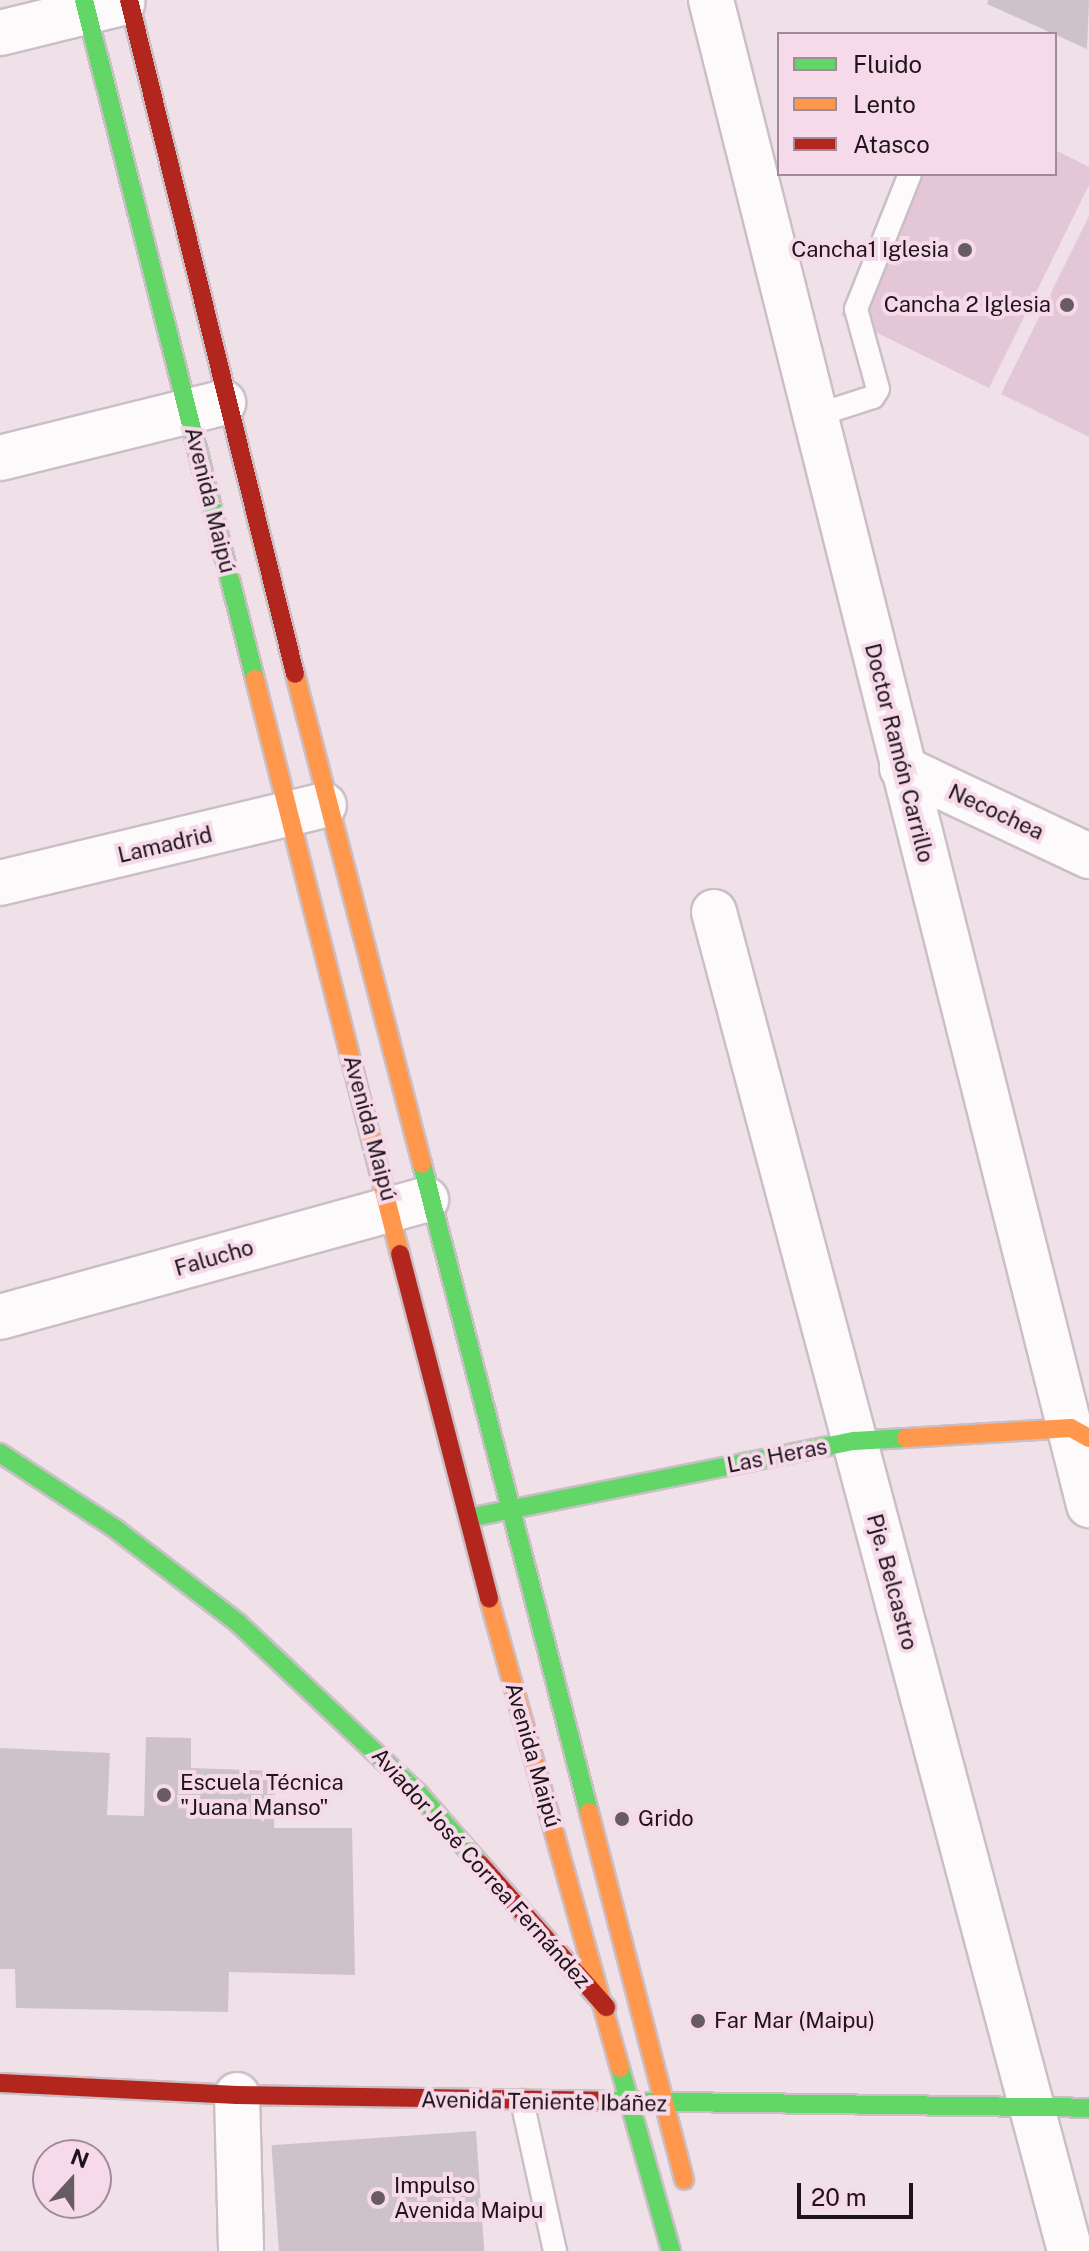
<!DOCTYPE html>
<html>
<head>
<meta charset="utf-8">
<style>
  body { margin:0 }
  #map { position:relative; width:1089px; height:2251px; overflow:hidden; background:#f0e0e8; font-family:"Public Sans",sans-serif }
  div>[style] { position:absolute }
  .green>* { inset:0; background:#e4c7d6 }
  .building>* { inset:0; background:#cec2c9; transform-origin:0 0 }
  .roads { filter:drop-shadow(2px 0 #cbbfc6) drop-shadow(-2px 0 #cbbfc6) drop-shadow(0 2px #cbbfc6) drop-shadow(0 -2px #cbbfc6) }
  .lane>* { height:22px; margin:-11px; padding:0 11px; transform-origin:11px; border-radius:11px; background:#fdfafc }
  .street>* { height:44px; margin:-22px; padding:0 22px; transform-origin:22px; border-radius:22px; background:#fdfafc }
  .fast>* { height:18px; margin:-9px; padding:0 9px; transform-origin:9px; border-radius:9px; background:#63d668 }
  .slow>* { height:18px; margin:-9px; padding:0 9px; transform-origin:9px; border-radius:9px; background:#ff974d }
  .jam>* { height:18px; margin:-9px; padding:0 9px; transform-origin:9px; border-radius:9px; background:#b3261e }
  .dots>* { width:22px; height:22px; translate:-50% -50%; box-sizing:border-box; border:4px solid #f6dae9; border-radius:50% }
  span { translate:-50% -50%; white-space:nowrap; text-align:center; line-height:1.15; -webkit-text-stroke:8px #f6dae9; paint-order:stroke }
  .poi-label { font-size:22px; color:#1e141a }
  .right { translate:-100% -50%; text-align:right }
  .left { translate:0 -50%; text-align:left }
  .street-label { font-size:22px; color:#1e141a }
  .legend { position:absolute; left:777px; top:32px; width:280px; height:144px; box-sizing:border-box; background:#f6dae9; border:2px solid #a08b96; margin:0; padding:10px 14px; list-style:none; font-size:24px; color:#1e141a }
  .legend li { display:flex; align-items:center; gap:16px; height:40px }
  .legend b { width:40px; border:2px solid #a08b96 }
  .north { position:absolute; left:32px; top:2139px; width:80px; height:80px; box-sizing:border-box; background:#f6dae9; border:2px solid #a08b96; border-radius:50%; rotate:21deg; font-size:22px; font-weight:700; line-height:32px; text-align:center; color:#1e141a }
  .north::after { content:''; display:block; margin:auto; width:28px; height:36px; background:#685b62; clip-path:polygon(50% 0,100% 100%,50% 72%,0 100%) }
  .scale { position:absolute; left:797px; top:2183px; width:116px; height:36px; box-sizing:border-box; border:4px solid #1e141a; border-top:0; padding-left:10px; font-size:24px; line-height:28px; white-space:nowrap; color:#1e141a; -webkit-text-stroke:6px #f6dae9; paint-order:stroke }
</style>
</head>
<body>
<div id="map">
  <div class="green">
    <i style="clip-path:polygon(1055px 150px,1089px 167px,1089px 185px,989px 388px,841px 315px,911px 174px,1055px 174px)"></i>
    <i style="clip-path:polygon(1089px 216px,1089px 437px,1001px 394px)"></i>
  </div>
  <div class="building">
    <i style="clip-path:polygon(988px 0,1089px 0,1087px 49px,987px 4px)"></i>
    <i style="clip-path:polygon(146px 1737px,191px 1738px,191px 1768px,275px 1771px,274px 1828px,352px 1828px,355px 1975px,229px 1972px,228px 2012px,16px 2008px,15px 1969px,0 1969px,0 1748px,110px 1753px,107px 1815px,144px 1816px)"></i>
    <i style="left:476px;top:2131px;width:120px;height:205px;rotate:86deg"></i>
  </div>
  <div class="roads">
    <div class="lane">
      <i style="left:814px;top:416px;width:62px;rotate:-17.9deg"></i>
      <i style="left:873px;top:397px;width:9px;rotate:-58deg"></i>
      <i style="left:878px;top:389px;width:83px;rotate:-105.4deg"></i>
      <i style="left:856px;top:309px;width:145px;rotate:-68.2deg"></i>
      <i style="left:522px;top:2101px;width:154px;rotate:77.6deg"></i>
    </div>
    <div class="street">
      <i style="left:711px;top:0;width:1552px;rotate:75.9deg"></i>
      <i style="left:0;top:33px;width:126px;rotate:-13.8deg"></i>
      <i style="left:0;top:458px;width:230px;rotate:-13.9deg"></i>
      <i style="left:902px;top:768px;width:207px;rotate:25.2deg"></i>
      <i style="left:0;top:883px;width:333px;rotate:-13.5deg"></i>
      <i style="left:714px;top:912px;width:1386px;rotate:75.11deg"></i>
      <i style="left:0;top:1317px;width:442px;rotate:-15.4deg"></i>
      <i style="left:237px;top:2095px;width:156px;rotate:88.5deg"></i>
    </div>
    <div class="fast">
      <i style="left:84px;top:0;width:700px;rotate:75.86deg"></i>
      <i style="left:422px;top:1164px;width:669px;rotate:75.55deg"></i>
      <i style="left:0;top:1453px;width:140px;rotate:33.3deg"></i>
      <i style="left:117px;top:1530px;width:153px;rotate:37.5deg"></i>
      <i style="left:238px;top:1623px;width:248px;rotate:43.4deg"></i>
      <i style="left:418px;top:1793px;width:94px;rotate:48.9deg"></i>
      <i style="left:473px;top:1517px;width:389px;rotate:-11.3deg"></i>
      <i style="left:854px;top:1441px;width:52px;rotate:-3.3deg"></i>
      <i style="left:620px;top:2068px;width:190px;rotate:74.4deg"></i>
      <i style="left:605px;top:2101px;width:484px;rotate:0.8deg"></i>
    </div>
    <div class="slow">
      <i style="left:295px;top:674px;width:506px;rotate:75.47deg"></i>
      <i style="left:255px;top:679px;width:593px;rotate:75.85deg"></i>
      <i style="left:906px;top:1438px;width:165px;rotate:-3.5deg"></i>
      <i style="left:1071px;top:1428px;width:21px;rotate:29deg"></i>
      <i style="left:489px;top:1599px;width:487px;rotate:74.4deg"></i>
      <i style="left:589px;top:1812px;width:380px;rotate:75.5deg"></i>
    </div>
    <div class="jam">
      <i style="left:129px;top:0;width:694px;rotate:76.16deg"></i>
      <i style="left:400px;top:1254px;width:356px;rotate:75.5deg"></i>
      <i style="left:480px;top:1864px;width:191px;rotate:48.6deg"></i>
      <i style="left:0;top:2083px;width:237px;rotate:2.9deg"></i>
      <i style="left:237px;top:2095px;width:368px;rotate:0.9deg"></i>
    </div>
  </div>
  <div class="dots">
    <i style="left:965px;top:250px;background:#685b62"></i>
    <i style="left:1067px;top:305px;background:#685b62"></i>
    <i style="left:164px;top:1795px;background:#685b62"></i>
    <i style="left:622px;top:1819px;background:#685b62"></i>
    <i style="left:698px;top:2021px;background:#685b62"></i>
    <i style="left:378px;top:2198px;background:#685b62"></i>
  </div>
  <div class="poi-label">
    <span class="right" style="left:949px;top:250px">Cancha1 Iglesia</span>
    <span class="right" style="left:1051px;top:305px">Cancha 2 Iglesia</span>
    <span class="left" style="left:180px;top:1795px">Escuela Técnica<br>"Juana Manso"</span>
    <span class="left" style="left:638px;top:1819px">Grido</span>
    <span class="left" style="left:714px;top:2021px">Far Mar (Maipu)</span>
    <span class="left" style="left:394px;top:2198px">Impulso<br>Avenida Maipu</span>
  </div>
  <div class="street-label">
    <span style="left:210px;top:500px;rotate:76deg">Avenida Maipú</span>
    <span style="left:899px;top:753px;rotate:76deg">Doctor Ramón Carrillo</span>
    <span style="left:996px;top:812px;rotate:25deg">Necochea</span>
    <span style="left:165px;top:845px;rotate:-13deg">Lamadrid</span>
    <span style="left:370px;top:1128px;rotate:75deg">Avenida Maipú</span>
    <span style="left:214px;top:1258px;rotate:-16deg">Falucho</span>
    <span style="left:777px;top:1456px;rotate:-11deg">Las Heras</span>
    <span style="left:892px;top:1582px;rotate:75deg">Pje. Belcastro</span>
    <span style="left:533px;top:1755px;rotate:74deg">Avenida Maipú</span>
    <span style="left:481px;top:1868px;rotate:48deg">Aviador José Correa Fernández</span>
    <span style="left:544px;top:2102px;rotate:1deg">Avenida Teniente Ibáñez</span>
  </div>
  <ul class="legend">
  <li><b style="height:10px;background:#63d668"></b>Fluido</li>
  <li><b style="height:10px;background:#ff974d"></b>Lento</li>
  <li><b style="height:10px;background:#b3261e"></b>Atasco</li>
  </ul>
  <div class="north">N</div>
  <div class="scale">20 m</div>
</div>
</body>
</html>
